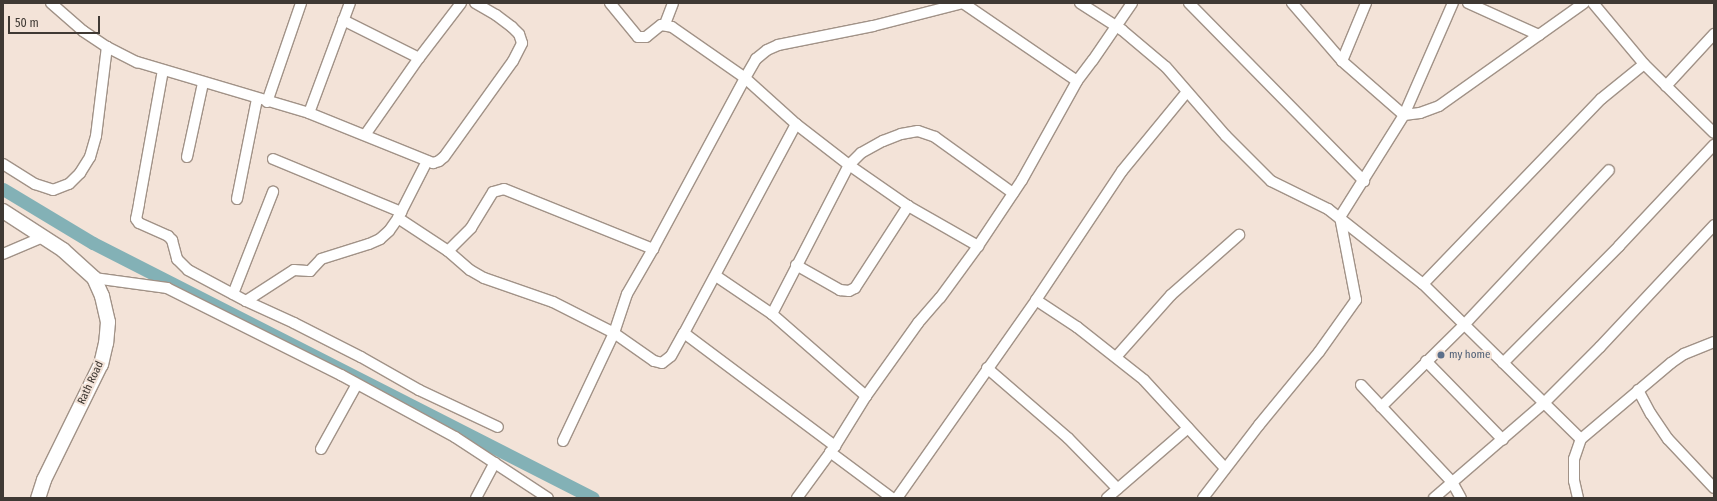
<!DOCTYPE html>
<html>
<head>
<meta charset="utf-8">
<style>
  body { margin:0 }
  #map { position:relative; width:1717px; height:501px; overflow:hidden; background:#f3e3d8; font-family:"Fira Sans Condensed",sans-serif }
  div>[style] { position:absolute }
  .canal>* { height:13px; margin:-6.5px; padding:0 6.5px; transform-origin:6.5px; border-radius:6.5px; background:#83b1b6 }
  .roads { filter:drop-shadow(1px 0 #a19287) drop-shadow(-1px 0 #a19287) drop-shadow(0 1px #a19287) drop-shadow(0 -1px #a19287) }
  .street>* { height:10px; margin:-5px; padding:0 5px; transform-origin:5px; border-radius:5px; background:#fff }
  .secondary>* { height:14px; margin:-7px; padding:0 7px; transform-origin:7px; border-radius:7px; background:#fff }
  .dots>* { width:11px; height:11px; translate:-50% -50%; box-sizing:border-box; border:2px solid #f3e3d8; border-radius:50% }
  span { translate:-50% -50%; white-space:nowrap; text-align:center; line-height:1.15; -webkit-text-stroke:4px #f3e3d8; paint-order:stroke }
  .service-label { font-size:11px; color:#4e5e75 }
  .left { translate:0 -50%; text-align:left }
  .street-label { font-size:11px; color:#3f3934 }
  .frame { position:absolute; inset:0; border:4px solid #3f3934; pointer-events:none }
  .scale { position:absolute; left:8px; top:16px; width:92px; height:18px; box-sizing:border-box; border:2px solid #3f3934; border-top:0; padding-left:5px; font-size:12px; line-height:14px; white-space:nowrap; color:#3f3934; -webkit-text-stroke:3px #f3e3d8; paint-order:stroke }
</style>
</head>
<body>
<div id="map">
  <div class="canal">
    <i style="left:3px;top:189px;width:105px;rotate:31deg"></i>
    <i style="left:93px;top:243px;width:561px;rotate:27.02deg"></i>
  </div>
  <div class="roads">
    <div class="street">
      <i style="left:51px;top:3px;width:43px;rotate:41.2deg"></i>
      <i style="left:83px;top:31px;width:29px;rotate:34deg"></i>
      <i style="left:107px;top:47px;width:34px;rotate:27deg"></i>
      <i style="left:137px;top:62px;width:179px;rotate:16.5deg"></i>
      <i style="left:309px;top:113px;width:134px;rotate:22deg"></i>
      <i style="left:433px;top:163px;width:6px;rotate:-18deg"></i>
      <i style="left:439px;top:161px;width:6px;rotate:-39deg"></i>
      <i style="left:444px;top:157px;width:118px;rotate:-54.3deg"></i>
      <i style="left:513px;top:61px;width:20px;rotate:-63deg"></i>
      <i style="left:522px;top:43px;width:9px;rotate:-108deg"></i>
      <i style="left:519px;top:34px;width:10px;rotate:-135deg"></i>
      <i style="left:512px;top:27px;width:20px;rotate:-143deg"></i>
      <i style="left:496px;top:15px;width:24px;rotate:-150deg"></i>
      <i style="left:610px;top:3px;width:44px;rotate:50.5deg"></i>
      <i style="left:638px;top:37px;width:8px"></i>
      <i style="left:646px;top:37px;width:19px;rotate:-39deg"></i>
      <i style="left:661px;top:25px;width:11px;rotate:10deg"></i>
      <i style="left:672px;top:27px;width:89px;rotate:34.9deg"></i>
      <i style="left:745px;top:78px;width:69px;rotate:42deg"></i>
      <i style="left:796px;top:124px;width:67px;rotate:37.7deg"></i>
      <i style="left:849px;top:165px;width:72px;rotate:34.8deg"></i>
      <i style="left:908px;top:206px;width:81px;rotate:29.7deg"></i>
      <i style="left:1080px;top:3px;width:50px;rotate:32.7deg"></i>
      <i style="left:1122px;top:30px;width:57px;rotate:40.1deg"></i>
      <i style="left:1166px;top:67px;width:91px;rotate:49deg"></i>
      <i style="left:1226px;top:136px;width:64px;rotate:45deg"></i>
      <i style="left:1271px;top:181px;width:64px;rotate:26.2deg"></i>
      <i style="left:1328px;top:209px;width:121px;rotate:38.3deg"></i>
      <i style="left:1423px;top:284px;width:221px;rotate:44.5deg"></i>
      <i style="left:1189px;top:3px;width:250px;rotate:45.5deg"></i>
      <i style="left:1292px;top:3px;width:77px;rotate:49.2deg"></i>
      <i style="left:1342px;top:61px;width:82px;rotate:41.1deg"></i>
      <i style="left:1404px;top:115px;width:16px;rotate:-7deg"></i>
      <i style="left:1420px;top:113px;width:20px;rotate:-20deg"></i>
      <i style="left:1439px;top:106px;width:178px;rotate:-35.4deg"></i>
      <i style="left:1468px;top:3px;width:78px;rotate:24.3deg"></i>
      <i style="left:1593px;top:3px;width:80px;rotate:50.1deg"></i>
      <i style="left:1644px;top:64px;width:98px;rotate:44.6deg"></i>
      <i style="left:343px;top:20px;width:85px;rotate:26.6deg"></i>
      <i style="left:665px;top:24px;width:22px;rotate:-69deg"></i>
      <i style="left:1342px;top:61px;width:63px;rotate:-67.5deg"></i>
      <i style="left:163px;top:70px;width:136px;rotate:100.2deg"></i>
      <i style="left:139px;top:204px;width:15px;rotate:101deg"></i>
      <i style="left:136px;top:219px;width:5px;rotate:53deg"></i>
      <i style="left:139px;top:223px;width:32px;rotate:24deg"></i>
      <i style="left:168px;top:236px;width:6px;rotate:45deg"></i>
      <i style="left:172px;top:240px;width:20px;rotate:75deg"></i>
      <i style="left:177px;top:259px;width:16px;rotate:45deg"></i>
      <i style="left:188px;top:270px;width:66px;rotate:28.1deg"></i>
      <i style="left:246px;top:301px;width:53px;rotate:24.6deg"></i>
      <i style="left:294px;top:323px;width:75px;rotate:26.9deg"></i>
      <i style="left:361px;top:357px;width:67px;rotate:29.6deg"></i>
      <i style="left:419px;top:390px;width:87px;rotate:25.1deg"></i>
      <i style="left:1666px;top:86px;width:71px;rotate:-47.3deg"></i>
      <i style="left:267px;top:102px;width:105px;rotate:-71deg"></i>
      <i style="left:309px;top:113px;width:117px;rotate:-69.6deg"></i>
      <i style="left:365px;top:135px;width:94px;rotate:-55deg"></i>
      <i style="left:419px;top:58px;width:69px;rotate:-52.6deg"></i>
      <i style="left:187px;top:157px;width:76px;rotate:-77.8deg"></i>
      <i style="left:273px;top:159px;width:139px;rotate:22.5deg"></i>
      <i style="left:3px;top:164px;width:38px;rotate:32deg"></i>
      <i style="left:35px;top:184px;width:19px;rotate:18deg"></i>
      <i style="left:53px;top:190px;width:17px;rotate:-21deg"></i>
      <i style="left:69px;top:184px;width:16px;rotate:-45deg"></i>
      <i style="left:80px;top:173px;width:19px;rotate:-58deg"></i>
      <i style="left:90px;top:157px;width:22px;rotate:-74deg"></i>
      <i style="left:96px;top:136px;width:90px;rotate:-83deg"></i>
      <i style="left:237px;top:199px;width:102px;rotate:-78.7deg"></i>
      <i style="left:398px;top:218px;width:60px;rotate:33.4deg"></i>
      <i style="left:448px;top:251px;width:29px;rotate:41deg"></i>
      <i style="left:470px;top:270px;width:16px;rotate:30deg"></i>
      <i style="left:484px;top:278px;width:73px;rotate:19.2deg"></i>
      <i style="left:553px;top:302px;width:68px;rotate:26.9deg"></i>
      <i style="left:614px;top:333px;width:49px;rotate:35deg"></i>
      <i style="left:654px;top:361px;width:8px;rotate:14deg"></i>
      <i style="left:662px;top:363px;width:11px;rotate:-38deg"></i>
      <i style="left:671px;top:356px;width:26px;rotate:-61deg"></i>
      <i style="left:684px;top:333px;width:237px;rotate:-61.8deg"></i>
      <i style="left:448px;top:251px;width:33px;rotate:-45deg"></i>
      <i style="left:471px;top:228px;width:42px;rotate:-58.6deg"></i>
      <i style="left:493px;top:192px;width:11px;rotate:-15deg"></i>
      <i style="left:504px;top:189px;width:161px;rotate:21.9deg"></i>
      <i style="left:3px;top:254px;width:43px;rotate:-23deg"></i>
      <i style="left:796px;top:265px;width:51px;rotate:29.6deg"></i>
      <i style="left:840px;top:290px;width:9px;rotate:6deg"></i>
      <i style="left:849px;top:291px;width:7px;rotate:-27deg"></i>
      <i style="left:855px;top:288px;width:98px;rotate:-57.1deg"></i>
      <i style="left:716px;top:276px;width:68px;rotate:34.2deg"></i>
      <i style="left:772px;top:314px;width:125px;rotate:41.1deg"></i>
      <i style="left:94px;top:278px;width:74px;rotate:7.8deg"></i>
      <i style="left:167px;top:288px;width:195px;rotate:26.6deg"></i>
      <i style="left:341px;top:375px;width:130px;rotate:28.5deg"></i>
      <i style="left:455px;top:437px;width:111px;rotate:33.3deg"></i>
      <i style="left:1423px;top:284px;width:257px;rotate:-46.1deg"></i>
      <i style="left:1601px;top:99px;width:55px;rotate:-39.1deg"></i>
      <i style="left:233px;top:294px;width:110px;rotate:-68.6deg"></i>
      <i style="left:1036px;top:300px;width:49px;rotate:33.4deg"></i>
      <i style="left:1077px;top:327px;width:85px;rotate:38.3deg"></i>
      <i style="left:1144px;top:380px;width:120px;rotate:47.4deg"></i>
      <i style="left:246px;top:301px;width:57px;rotate:-32.9deg"></i>
      <i style="left:294px;top:270px;width:16px;rotate:4deg"></i>
      <i style="left:310px;top:271px;width:16px;rotate:-47deg"></i>
      <i style="left:321px;top:259px;width:50px;rotate:-17.4deg"></i>
      <i style="left:369px;top:244px;width:12px;rotate:-24deg"></i>
      <i style="left:380px;top:239px;width:12px;rotate:-42deg"></i>
      <i style="left:389px;top:231px;width:16px;rotate:-55deg"></i>
      <i style="left:398px;top:218px;width:64px;rotate:-63deg"></i>
      <i style="left:772px;top:314px;width:168px;rotate:-62.7deg"></i>
      <i style="left:849px;top:165px;width:17px;rotate:-45deg"></i>
      <i style="left:861px;top:153px;width:25px;rotate:-29deg"></i>
      <i style="left:883px;top:141px;width:19px;rotate:-21deg"></i>
      <i style="left:901px;top:134px;width:17px;rotate:-10deg"></i>
      <i style="left:918px;top:131px;width:18px;rotate:19deg"></i>
      <i style="left:935px;top:137px;width:96px;rotate:35.7deg"></i>
      <i style="left:684px;top:333px;width:189px;rotate:36.8deg"></i>
      <i style="left:1116px;top:357px;width:83px;rotate:-48.4deg"></i>
      <i style="left:1171px;top:295px;width:91px;rotate:-41.4deg"></i>
      <i style="left:1426px;top:361px;width:110px;rotate:45.7deg"></i>
      <i style="left:1503px;top:363px;width:165px;rotate:-45.2deg"></i>
      <i style="left:1619px;top:246px;width:139px;rotate:-46.8deg"></i>
      <i style="left:987px;top:368px;width:107px;rotate:40.8deg"></i>
      <i style="left:1068px;top:438px;width:71px;rotate:45.6deg"></i>
      <i style="left:1361px;top:385px;width:133px;rotate:46.8deg"></i>
      <i style="left:1452px;top:482px;width:18px;rotate:61deg"></i>
      <i style="left:1638px;top:390px;width:27px;rotate:62deg"></i>
      <i style="left:1651px;top:414px;width:30px;rotate:56deg"></i>
      <i style="left:1668px;top:439px;width:67px;rotate:46.8deg"></i>
      <i style="left:1381px;top:407px;width:117px;rotate:-44.7deg"></i>
      <i style="left:1464px;top:325px;width:212px;rotate:-46.9deg"></i>
      <i style="left:563px;top:441px;width:119px;rotate:-64.7deg"></i>
      <i style="left:614px;top:333px;width:41px;rotate:-71.6deg"></i>
      <i style="left:627px;top:294px;width:52px;rotate:-60deg"></i>
      <i style="left:653px;top:249px;width:194px;rotate:-61.7deg"></i>
      <i style="left:745px;top:78px;width:22px;rotate:-60deg"></i>
      <i style="left:756px;top:59px;width:14px;rotate:-39deg"></i>
      <i style="left:767px;top:50px;width:12px;rotate:-24deg"></i>
      <i style="left:778px;top:45px;width:97px;rotate:-11.3deg"></i>
      <i style="left:873px;top:26px;width:93px;rotate:-14.3deg"></i>
      <i style="left:963px;top:3px;width:138px;rotate:34.4deg"></i>
      <i style="left:321px;top:449px;width:74px;rotate:-61deg"></i>
      <i style="left:830px;top:452px;width:77px;rotate:36.6deg"></i>
      <i style="left:476px;top:498px;width:40px;rotate:-62deg"></i>
      <i style="left:797px;top:498px;width:64px;rotate:-53.8deg"></i>
      <i style="left:835px;top:446px;width:59px;rotate:-58.2deg"></i>
      <i style="left:866px;top:396px;width:90px;rotate:-54.5deg"></i>
      <i style="left:918px;top:323px;width:33px;rotate:-49deg"></i>
      <i style="left:940px;top:298px;width:64px;rotate:-53.8deg"></i>
      <i style="left:978px;top:246px;width:79px;rotate:-56.3deg"></i>
      <i style="left:1022px;top:180px;width:113px;rotate:-60.9deg"></i>
      <i style="left:1077px;top:81px;width:26px;rotate:-53deg"></i>
      <i style="left:1093px;top:60px;width:69px;rotate:-55.6deg"></i>
      <i style="left:897px;top:498px;width:242px;rotate:-54.9deg"></i>
      <i style="left:1036px;top:300px;width:155px;rotate:-56.3deg"></i>
      <i style="left:1122px;top:171px;width:102px;rotate:-50.6deg"></i>
      <i style="left:1107px;top:498px;width:107px;rotate:-40.8deg"></i>
      <i style="left:1203px;top:498px;width:92px;rotate:-52.5deg"></i>
      <i style="left:1259px;top:425px;width:94px;rotate:-50.6deg"></i>
      <i style="left:1319px;top:352px;width:64px;rotate:-54.6deg"></i>
      <i style="left:1356px;top:300px;width:85px;rotate:-100.9deg"></i>
      <i style="left:1340px;top:217px;width:120px;rotate:-57.9deg"></i>
      <i style="left:1404px;top:115px;width:122px;rotate:-66.4deg"></i>
      <i style="left:1434px;top:498px;width:145px;rotate:-40.8deg"></i>
      <i style="left:1544px;top:403px;width:79px;rotate:-45deg"></i>
      <i style="left:1600px;top:347px;width:167px;rotate:-46.9deg"></i>
      <i style="left:1578px;top:498px;width:17px;rotate:-103deg"></i>
      <i style="left:1574px;top:481px;width:22px;rotate:-90deg"></i>
      <i style="left:1574px;top:459px;width:21px;rotate:-71deg"></i>
      <i style="left:1581px;top:439px;width:118px;rotate:-40.2deg"></i>
      <i style="left:1671px;top:363px;width:16px;rotate:-35deg"></i>
      <i style="left:1684px;top:354px;width:32px;rotate:-22deg"></i>
    </div>
    <div class="secondary">
      <i style="left:3px;top:211px;width:72px;rotate:33deg"></i>
      <i style="left:63px;top:250px;width:42px;rotate:42.1deg"></i>
      <i style="left:94px;top:278px;width:20px;rotate:66deg"></i>
      <i style="left:102px;top:296px;width:27px;rotate:77deg"></i>
      <i style="left:108px;top:322px;width:21px;rotate:95deg"></i>
      <i style="left:106px;top:343px;width:22px;rotate:103deg"></i>
      <i style="left:101px;top:364px;width:129px;rotate:116.2deg"></i>
      <i style="left:44px;top:480px;width:19px;rotate:108deg"></i>
    </div>
  </div>
  <div class="dots">
    <i style="left:1441px;top:355px;background:#5c6f8a"></i>
  </div>
  <div class="service-label">
    <span class="left" style="left:1449px;top:355px">my home</span>
  </div>
  <div class="street-label">
    <span style="left:91px;top:383px;rotate:-65deg">Rath Road</span>
  </div>
  <div class="frame"></div>
  <div class="scale">50 m</div>
</div>
</body>
</html>
